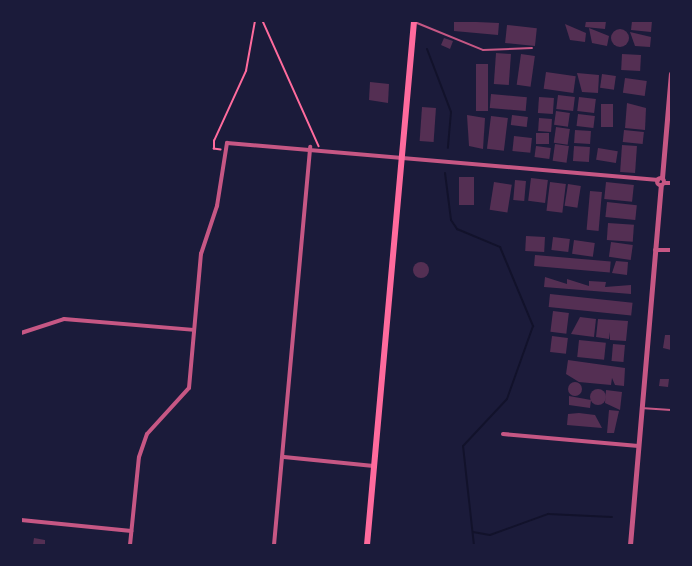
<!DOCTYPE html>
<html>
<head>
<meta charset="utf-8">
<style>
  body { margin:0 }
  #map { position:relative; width:692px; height:566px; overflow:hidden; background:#1b1b3a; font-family:"Fira Sans",sans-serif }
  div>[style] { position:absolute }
  .stream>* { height:2px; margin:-1px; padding:0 1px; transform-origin:1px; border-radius:1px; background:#12122b }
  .building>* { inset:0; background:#542f53; transform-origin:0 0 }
  .round { border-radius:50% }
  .path>* { height:1.5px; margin:-0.75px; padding:0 0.75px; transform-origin:0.75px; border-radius:0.75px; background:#ff6b9d }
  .service>* { height:2px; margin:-1px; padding:0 1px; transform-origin:1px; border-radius:1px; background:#c65784 }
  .minor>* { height:4px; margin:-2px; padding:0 2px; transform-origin:2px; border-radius:2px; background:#c65784 }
  .tertiary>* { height:4.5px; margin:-2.25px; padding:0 2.25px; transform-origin:2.25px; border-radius:2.25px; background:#c65784 }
  .tertiary>.ring { margin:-2.25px; padding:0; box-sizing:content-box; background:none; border:4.5px solid #c65784; border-radius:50% }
  .trunk>* { height:6px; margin:-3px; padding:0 3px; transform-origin:3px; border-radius:3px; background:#ff6b9d }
  span { translate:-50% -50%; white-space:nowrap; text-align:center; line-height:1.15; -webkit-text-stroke:5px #1b1b3a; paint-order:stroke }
  .frame { position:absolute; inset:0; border:22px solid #1b1b3a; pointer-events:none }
</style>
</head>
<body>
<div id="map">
  <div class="stream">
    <i style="left:427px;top:49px;width:67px;rotate:69.1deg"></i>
    <i style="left:451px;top:112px;width:36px;rotate:95deg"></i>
    <i style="left:445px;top:173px;width:47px;rotate:82.7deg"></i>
    <i style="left:451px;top:220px;width:11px;rotate:56deg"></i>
    <i style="left:457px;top:229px;width:47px;rotate:22.7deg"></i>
    <i style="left:500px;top:247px;width:86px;rotate:67.3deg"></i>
    <i style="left:533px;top:326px;width:77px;rotate:109.6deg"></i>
    <i style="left:507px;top:399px;width:64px;rotate:133.1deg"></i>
    <i style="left:463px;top:446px;width:100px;rotate:83.7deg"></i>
    <i style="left:473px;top:532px;width:17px;rotate:10deg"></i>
    <i style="left:490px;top:535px;width:62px;rotate:-19.9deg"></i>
    <i style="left:548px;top:514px;width:64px;rotate:2.7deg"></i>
  </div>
  <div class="building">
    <i style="clip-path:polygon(454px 21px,499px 23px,498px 35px,454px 31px)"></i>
    <i style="clip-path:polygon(586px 21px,606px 21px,605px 29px,585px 27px)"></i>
    <i style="clip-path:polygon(632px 21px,652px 21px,651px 32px,631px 30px)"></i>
    <i style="clip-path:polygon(565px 24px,586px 33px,585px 42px,570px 40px)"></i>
    <i style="left:507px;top:25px;width:30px;height:18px;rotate:6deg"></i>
    <i style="clip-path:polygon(589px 28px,609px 36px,607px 46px,592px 43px)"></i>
    <i class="round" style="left:611px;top:29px;width:18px;height:18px"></i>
    <i style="clip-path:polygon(630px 32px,651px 37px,650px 47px,635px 46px)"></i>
    <i style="clip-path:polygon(444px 38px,453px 41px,450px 49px,441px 45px)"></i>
    <i style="left:496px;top:53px;width:15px;height:31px;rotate:4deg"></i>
    <i style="left:521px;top:54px;width:14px;height:31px;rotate:8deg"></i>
    <i style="left:622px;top:54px;width:19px;height:16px;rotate:3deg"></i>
    <i style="left:476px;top:64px;width:12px;height:47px"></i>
    <i style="left:546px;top:72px;width:30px;height:17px;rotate:8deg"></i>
    <i style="clip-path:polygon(577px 73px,599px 75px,598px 93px,582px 92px)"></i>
    <i style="left:602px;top:74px;width:14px;height:14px;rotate:8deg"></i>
    <i style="left:625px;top:78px;width:22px;height:15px;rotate:8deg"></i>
    <i style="clip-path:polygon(370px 82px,389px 84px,388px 103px,369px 100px)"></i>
    <i style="left:491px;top:94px;width:36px;height:14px;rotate:5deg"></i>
    <i style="left:558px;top:95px;width:17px;height:14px;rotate:7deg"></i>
    <i style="left:539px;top:97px;width:15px;height:16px;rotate:4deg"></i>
    <i style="left:579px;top:97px;width:17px;height:14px;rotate:7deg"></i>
    <i style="clip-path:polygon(627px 103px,646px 108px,645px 130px,625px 128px)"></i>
    <i style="left:601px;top:104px;width:12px;height:23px"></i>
    <i style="left:422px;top:107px;width:14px;height:34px;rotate:4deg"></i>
    <i style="left:556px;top:111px;width:14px;height:14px;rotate:8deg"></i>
    <i style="left:578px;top:114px;width:17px;height:12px;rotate:7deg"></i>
    <i style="clip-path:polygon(467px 115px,485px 118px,483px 149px,469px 146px)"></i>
    <i style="left:512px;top:115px;width:16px;height:10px;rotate:7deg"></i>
    <i style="left:491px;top:116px;width:17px;height:33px;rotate:7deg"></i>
    <i style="left:539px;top:118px;width:13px;height:13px;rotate:4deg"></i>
    <i style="left:556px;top:127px;width:14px;height:16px;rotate:8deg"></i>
    <i style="left:575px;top:130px;width:16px;height:13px;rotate:4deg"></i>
    <i style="left:624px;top:130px;width:20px;height:12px;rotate:6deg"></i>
    <i style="left:536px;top:133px;width:13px;height:11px"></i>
    <i style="left:514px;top:136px;width:18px;height:15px;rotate:6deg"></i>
    <i style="left:555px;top:144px;width:14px;height:17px;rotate:8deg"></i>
    <i style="left:622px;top:145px;width:15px;height:27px;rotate:4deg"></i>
    <i style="left:536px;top:146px;width:15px;height:11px;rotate:8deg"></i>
    <i style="left:574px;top:146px;width:16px;height:15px;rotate:4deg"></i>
    <i style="left:598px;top:148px;width:20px;height:12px;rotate:9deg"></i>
    <i style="left:459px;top:177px;width:15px;height:28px"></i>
    <i style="left:531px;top:178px;width:17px;height:23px;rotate:7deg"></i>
    <i style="left:515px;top:180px;width:11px;height:20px;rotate:5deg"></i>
    <i style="left:494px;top:182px;width:18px;height:28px;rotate:9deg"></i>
    <i style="left:550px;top:182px;width:16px;height:29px;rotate:7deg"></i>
    <i style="left:606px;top:182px;width:28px;height:17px;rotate:6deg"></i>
    <i style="left:568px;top:184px;width:13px;height:22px;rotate:9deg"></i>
    <i style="left:590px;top:191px;width:12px;height:39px;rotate:5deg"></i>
    <i style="left:607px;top:202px;width:30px;height:15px;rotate:6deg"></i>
    <i style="left:608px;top:223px;width:26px;height:17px;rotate:4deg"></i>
    <i style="left:526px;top:236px;width:19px;height:15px;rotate:3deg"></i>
    <i style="left:553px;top:237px;width:17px;height:13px;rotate:7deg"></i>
    <i style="left:574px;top:240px;width:21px;height:14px;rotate:8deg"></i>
    <i style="left:611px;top:242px;width:22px;height:15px;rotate:8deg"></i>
    <i style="left:535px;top:255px;width:76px;height:11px;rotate:5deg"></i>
    <i style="clip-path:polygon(616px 261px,628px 262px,627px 275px,612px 273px)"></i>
    <i class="round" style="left:413px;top:262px;width:16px;height:16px"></i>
    <i style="clip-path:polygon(545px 277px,567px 284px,567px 279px,589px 286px,589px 281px,606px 282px,605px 287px,631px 285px,631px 294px,544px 287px)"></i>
    <i style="left:550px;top:294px;width:83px;height:13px;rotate:6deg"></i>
    <i style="left:553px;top:311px;width:16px;height:21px;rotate:7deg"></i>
    <i style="clip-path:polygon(580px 317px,596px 319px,594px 337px,571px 334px)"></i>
    <i style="clip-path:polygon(598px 319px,628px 321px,626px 341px,610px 340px,610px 332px,609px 339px,596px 337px)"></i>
    <i style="clip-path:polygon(665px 335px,671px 335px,671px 350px,663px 348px)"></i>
    <i style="left:552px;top:336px;width:16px;height:16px;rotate:7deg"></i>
    <i style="left:579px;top:340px;width:27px;height:17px;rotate:6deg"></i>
    <i style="left:613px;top:344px;width:12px;height:17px;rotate:5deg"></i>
    <i style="clip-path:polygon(568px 360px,625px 368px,624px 386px,615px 385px,612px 378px,611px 385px,579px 382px,566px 374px)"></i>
    <i style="clip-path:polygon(660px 379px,669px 379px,668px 387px,659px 386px)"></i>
    <i class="round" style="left:568px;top:382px;width:14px;height:14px"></i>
    <i class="round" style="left:590px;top:389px;width:16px;height:16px"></i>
    <i style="clip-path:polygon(606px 390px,622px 392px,620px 410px,605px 403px)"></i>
    <i style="clip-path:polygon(569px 396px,591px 400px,590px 408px,569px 405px)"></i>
    <i style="clip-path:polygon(609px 410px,619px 411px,614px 433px,607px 433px)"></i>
    <i style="clip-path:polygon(579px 413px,595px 415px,602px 428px,567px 425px,568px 414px)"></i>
    <i style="clip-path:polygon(34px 538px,45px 540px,45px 545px,33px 545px)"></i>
  </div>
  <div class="path">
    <i style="left:263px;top:21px;width:137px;rotate:65.9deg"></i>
    <i style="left:221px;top:150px;width:7px;rotate:-172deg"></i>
    <i style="left:214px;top:149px;width:8px;rotate:-90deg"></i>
    <i style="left:214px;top:141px;width:77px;rotate:-65.4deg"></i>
    <i style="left:246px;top:71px;width:51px;rotate:-79.8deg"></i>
  </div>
  <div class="service">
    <i style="left:417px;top:23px;width:71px;rotate:22.2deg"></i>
    <i style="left:483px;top:50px;width:49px;rotate:-2.3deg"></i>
    <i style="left:641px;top:408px;width:30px;rotate:4deg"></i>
  </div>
  <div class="minor">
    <i style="left:665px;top:183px;width:6px"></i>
    <i style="left:655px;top:250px;width:16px"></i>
    <i style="left:21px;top:333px;width:45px;rotate:-18deg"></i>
    <i style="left:64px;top:319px;width:130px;rotate:4.8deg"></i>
    <i style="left:503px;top:434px;width:136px;rotate:5.1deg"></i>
    <i style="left:284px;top:457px;width:90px;rotate:5.7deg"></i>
    <i style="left:21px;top:520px;width:111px;rotate:5.7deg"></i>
    <i style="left:130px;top:545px;width:88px;rotate:-84.2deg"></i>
    <i style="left:139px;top:457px;width:24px;rotate:-71deg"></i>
    <i style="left:147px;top:434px;width:62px;rotate:-47.6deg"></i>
    <i style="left:189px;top:388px;width:135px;rotate:-84.9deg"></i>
    <i style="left:201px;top:254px;width:51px;rotate:-71.6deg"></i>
    <i style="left:217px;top:206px;width:64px;rotate:-81deg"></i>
    <i style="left:227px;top:143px;width:433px;rotate:4.9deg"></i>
    <i style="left:274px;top:545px;width:400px;rotate:-84.8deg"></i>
  </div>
  <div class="tertiary">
    <i class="ring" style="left:657px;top:178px;width:3.5px;height:3.5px"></i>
    <i style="left:662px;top:178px;width:104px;rotate:-85.1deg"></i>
    <i style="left:630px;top:545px;width:360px;rotate:-85.1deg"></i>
  </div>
  <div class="trunk">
    <i style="left:367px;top:545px;width:526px;rotate:-84.87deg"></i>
  </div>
  <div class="frame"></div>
</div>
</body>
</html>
